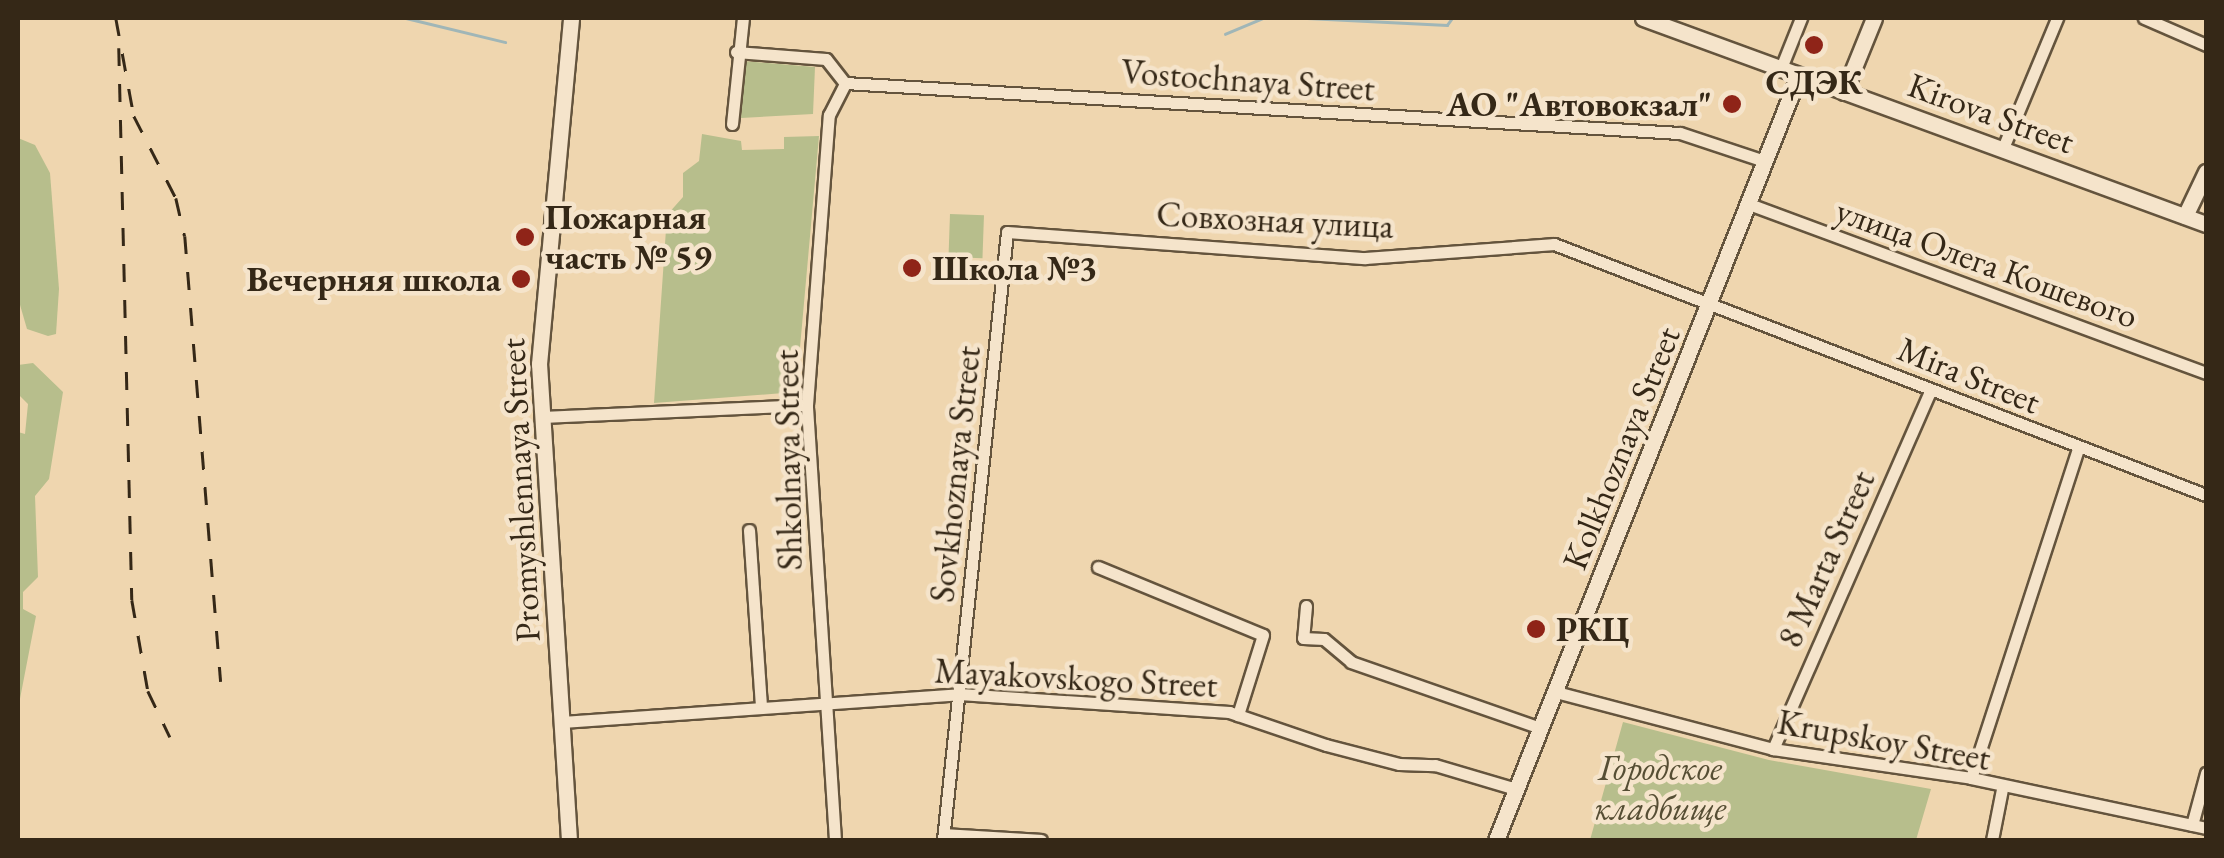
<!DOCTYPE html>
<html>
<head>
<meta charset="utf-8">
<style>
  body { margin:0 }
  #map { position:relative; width:2224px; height:858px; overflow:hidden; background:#efd6af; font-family:"EB Garamond",serif }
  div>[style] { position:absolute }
  .green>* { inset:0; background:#b7be8c; transform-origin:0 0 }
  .stream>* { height:2.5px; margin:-1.25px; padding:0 1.25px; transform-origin:1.25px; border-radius:1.25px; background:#a0b6b7 }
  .roads { filter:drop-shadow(2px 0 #64543d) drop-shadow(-2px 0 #64543d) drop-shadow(0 2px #64543d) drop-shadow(0 -2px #64543d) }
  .street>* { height:11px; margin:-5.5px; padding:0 5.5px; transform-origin:5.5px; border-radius:5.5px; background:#f5e4cb }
  .secondary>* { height:15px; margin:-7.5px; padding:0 7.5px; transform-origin:7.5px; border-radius:7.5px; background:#f5e4cb }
  .rail>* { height:2.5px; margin-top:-1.25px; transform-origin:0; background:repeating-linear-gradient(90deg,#352817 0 18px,transparent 0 36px) }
  .dots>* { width:28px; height:28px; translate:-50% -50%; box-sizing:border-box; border:5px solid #f5e4cb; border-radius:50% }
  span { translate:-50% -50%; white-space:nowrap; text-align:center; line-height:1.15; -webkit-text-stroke:9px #f5e4cb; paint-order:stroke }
  .street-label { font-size:35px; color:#352817 }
  .poi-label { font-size:35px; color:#352817; font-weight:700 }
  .right { translate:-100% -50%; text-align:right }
  .left { translate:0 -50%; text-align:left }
  .park-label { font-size:35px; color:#564e34; font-style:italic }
  .frame { position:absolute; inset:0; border:20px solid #352817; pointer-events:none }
</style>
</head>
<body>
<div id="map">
  <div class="green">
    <i style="clip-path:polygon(743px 61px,815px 67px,813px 114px,741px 118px)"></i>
    <i style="clip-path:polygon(702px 134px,741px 141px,742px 150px,784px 149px,784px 137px,819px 136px,796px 392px,654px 403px,667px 215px,683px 197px,683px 173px,699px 161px)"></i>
    <i style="clip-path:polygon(18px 138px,35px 145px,50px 173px,59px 289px,56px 334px,48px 336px,27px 329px,18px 298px)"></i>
    <i style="left:950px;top:214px;width:34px;height:43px;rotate:2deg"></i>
    <i style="clip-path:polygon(33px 363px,63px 392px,49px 479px,35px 496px,38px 577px,23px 592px,23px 609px,36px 616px,18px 709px,18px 432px,25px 434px,28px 404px,18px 394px,18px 365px)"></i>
    <i style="clip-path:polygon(1623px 722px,1769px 760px,1931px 789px,1916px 840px,1590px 840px)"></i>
  </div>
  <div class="stream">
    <i style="left:406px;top:18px;width:102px;rotate:13.6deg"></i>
    <i style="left:1307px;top:18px;width:140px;rotate:2.9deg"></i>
    <i style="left:1447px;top:25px;width:9px;rotate:-54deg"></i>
    <i style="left:1225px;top:34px;width:41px;rotate:-22.8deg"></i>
  </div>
  <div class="roads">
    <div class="street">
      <i style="left:2144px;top:18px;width:68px;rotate:23.5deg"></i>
      <i style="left:736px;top:52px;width:90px;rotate:4.4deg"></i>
      <i style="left:826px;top:59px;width:31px;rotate:52deg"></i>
      <i style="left:845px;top:83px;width:836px;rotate:3.43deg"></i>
      <i style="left:1680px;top:133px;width:89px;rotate:18.4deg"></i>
      <i style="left:1781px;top:68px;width:54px;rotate:-68.2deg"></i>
      <i style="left:732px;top:124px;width:107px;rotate:-84.1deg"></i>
      <i style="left:2003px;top:148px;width:141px;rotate:-67.4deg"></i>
      <i style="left:1749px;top:204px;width:487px;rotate:20.3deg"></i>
      <i style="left:542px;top:417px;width:265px;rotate:-2.6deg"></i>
      <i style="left:749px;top:530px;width:178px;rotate:86.1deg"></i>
      <i style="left:1098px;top:567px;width:178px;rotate:22.4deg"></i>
      <i style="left:1263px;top:635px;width:84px;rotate:107.4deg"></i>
      <i style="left:1306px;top:606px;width:32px;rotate:95deg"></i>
      <i style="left:1303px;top:638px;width:21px;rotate:3deg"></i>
      <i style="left:1324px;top:639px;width:35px;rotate:40deg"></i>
      <i style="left:1351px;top:662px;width:200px;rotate:19.2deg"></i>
      <i style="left:1556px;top:692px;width:224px;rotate:14.7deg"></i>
      <i style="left:1773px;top:749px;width:200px;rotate:8.3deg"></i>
      <i style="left:1971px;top:778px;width:240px;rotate:12deg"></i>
      <i style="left:562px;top:722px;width:398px;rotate:-4deg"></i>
      <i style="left:959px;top:694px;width:271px;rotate:3.8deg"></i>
      <i style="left:1229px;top:712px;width:102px;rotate:18.8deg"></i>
      <i style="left:1326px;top:745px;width:75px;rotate:14.6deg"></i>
      <i style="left:1399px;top:764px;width:36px;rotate:2deg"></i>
      <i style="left:1435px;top:765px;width:84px;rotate:16.5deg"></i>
      <i style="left:1773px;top:749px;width:391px;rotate:-66.3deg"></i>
      <i style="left:1971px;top:778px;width:347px;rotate:-72deg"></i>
      <i style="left:2192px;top:825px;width:54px;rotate:-74.9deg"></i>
      <i style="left:944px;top:834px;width:97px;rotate:3.5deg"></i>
      <i style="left:835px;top:840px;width:436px;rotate:-93.7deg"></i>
      <i style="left:807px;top:405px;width:291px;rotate:-85.7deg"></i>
      <i style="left:829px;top:115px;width:36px;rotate:-63deg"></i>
      <i style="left:943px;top:840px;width:611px;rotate:-83.99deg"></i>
      <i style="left:1007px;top:232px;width:359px;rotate:4.2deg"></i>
      <i style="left:1365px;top:258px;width:190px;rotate:-4.2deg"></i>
      <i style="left:1554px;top:244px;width:699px;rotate:21.06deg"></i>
      <i style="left:1992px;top:840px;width:52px;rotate:-78.9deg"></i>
    </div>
    <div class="secondary">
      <i style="left:1643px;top:18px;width:600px;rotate:20.1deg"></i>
      <i style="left:1844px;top:92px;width:80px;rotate:-67.9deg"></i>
      <i style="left:2185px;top:216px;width:49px;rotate:-64.5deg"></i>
      <i style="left:569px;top:840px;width:477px;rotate:-93.6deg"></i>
      <i style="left:539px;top:364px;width:347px;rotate:-84.7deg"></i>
      <i style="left:1496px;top:840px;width:821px;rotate:-68.41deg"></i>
    </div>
  </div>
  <div class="rail">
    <i style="left:116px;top:18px;width:100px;rotate:79.6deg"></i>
    <i style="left:134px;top:116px;width:92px;rotate:62.9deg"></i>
    <i style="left:176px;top:198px;width:39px;rotate:77deg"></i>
    <i style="left:185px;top:236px;width:447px;rotate:85.4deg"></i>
    <i style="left:119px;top:48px;width:552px;rotate:88.65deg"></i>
    <i style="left:132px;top:600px;width:92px;rotate:80deg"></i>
    <i style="left:148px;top:691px;width:51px;rotate:64.4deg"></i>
  </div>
  <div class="dots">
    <i style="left:1814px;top:45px;background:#8f2418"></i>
    <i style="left:1732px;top:104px;background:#8f2418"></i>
    <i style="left:525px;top:237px;background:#8f2418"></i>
    <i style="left:912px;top:268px;background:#8f2418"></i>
    <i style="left:521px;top:279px;background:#8f2418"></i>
    <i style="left:1536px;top:629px;background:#8f2418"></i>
  </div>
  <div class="street-label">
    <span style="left:1248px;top:80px;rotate:4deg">Vostochnaya Street</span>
    <span style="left:1991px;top:113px;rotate:20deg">Kirova Street</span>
    <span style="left:1275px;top:220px;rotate:3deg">Совхозная улица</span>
    <span style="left:1987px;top:263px;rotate:20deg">улица Олега Кошевого</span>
    <span style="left:1969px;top:375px;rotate:22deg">Mira Street</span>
    <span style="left:1621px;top:448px;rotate:-68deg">Kolkhoznaya Street</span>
    <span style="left:788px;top:460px;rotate:-91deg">Shkolnaya Street</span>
    <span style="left:955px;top:474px;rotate:-84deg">Sovkhoznaya Street</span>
    <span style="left:520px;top:490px;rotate:-93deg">Promyshlennaya Street</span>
    <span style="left:1826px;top:559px;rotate:-66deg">8 Marta Street</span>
    <span style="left:1076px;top:678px;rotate:3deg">Mayakovskogo Street</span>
    <span style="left:1884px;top:740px;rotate:10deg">Krupskoy Street</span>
  </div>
  <div class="poi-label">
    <span style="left:1814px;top:82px">СДЭК</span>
    <span class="right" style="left:1712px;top:104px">АО "Автовокзал"</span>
    <span class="left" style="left:545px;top:237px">Пожарная<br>часть № 59</span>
    <span class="left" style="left:932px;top:268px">Школа №3</span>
    <span class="right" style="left:501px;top:279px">Вечерняя школа</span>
    <span class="left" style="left:1556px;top:629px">РКЦ</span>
  </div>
  <div class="park-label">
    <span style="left:1660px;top:788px">Городское<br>кладбище</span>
  </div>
  <div class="frame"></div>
</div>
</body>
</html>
